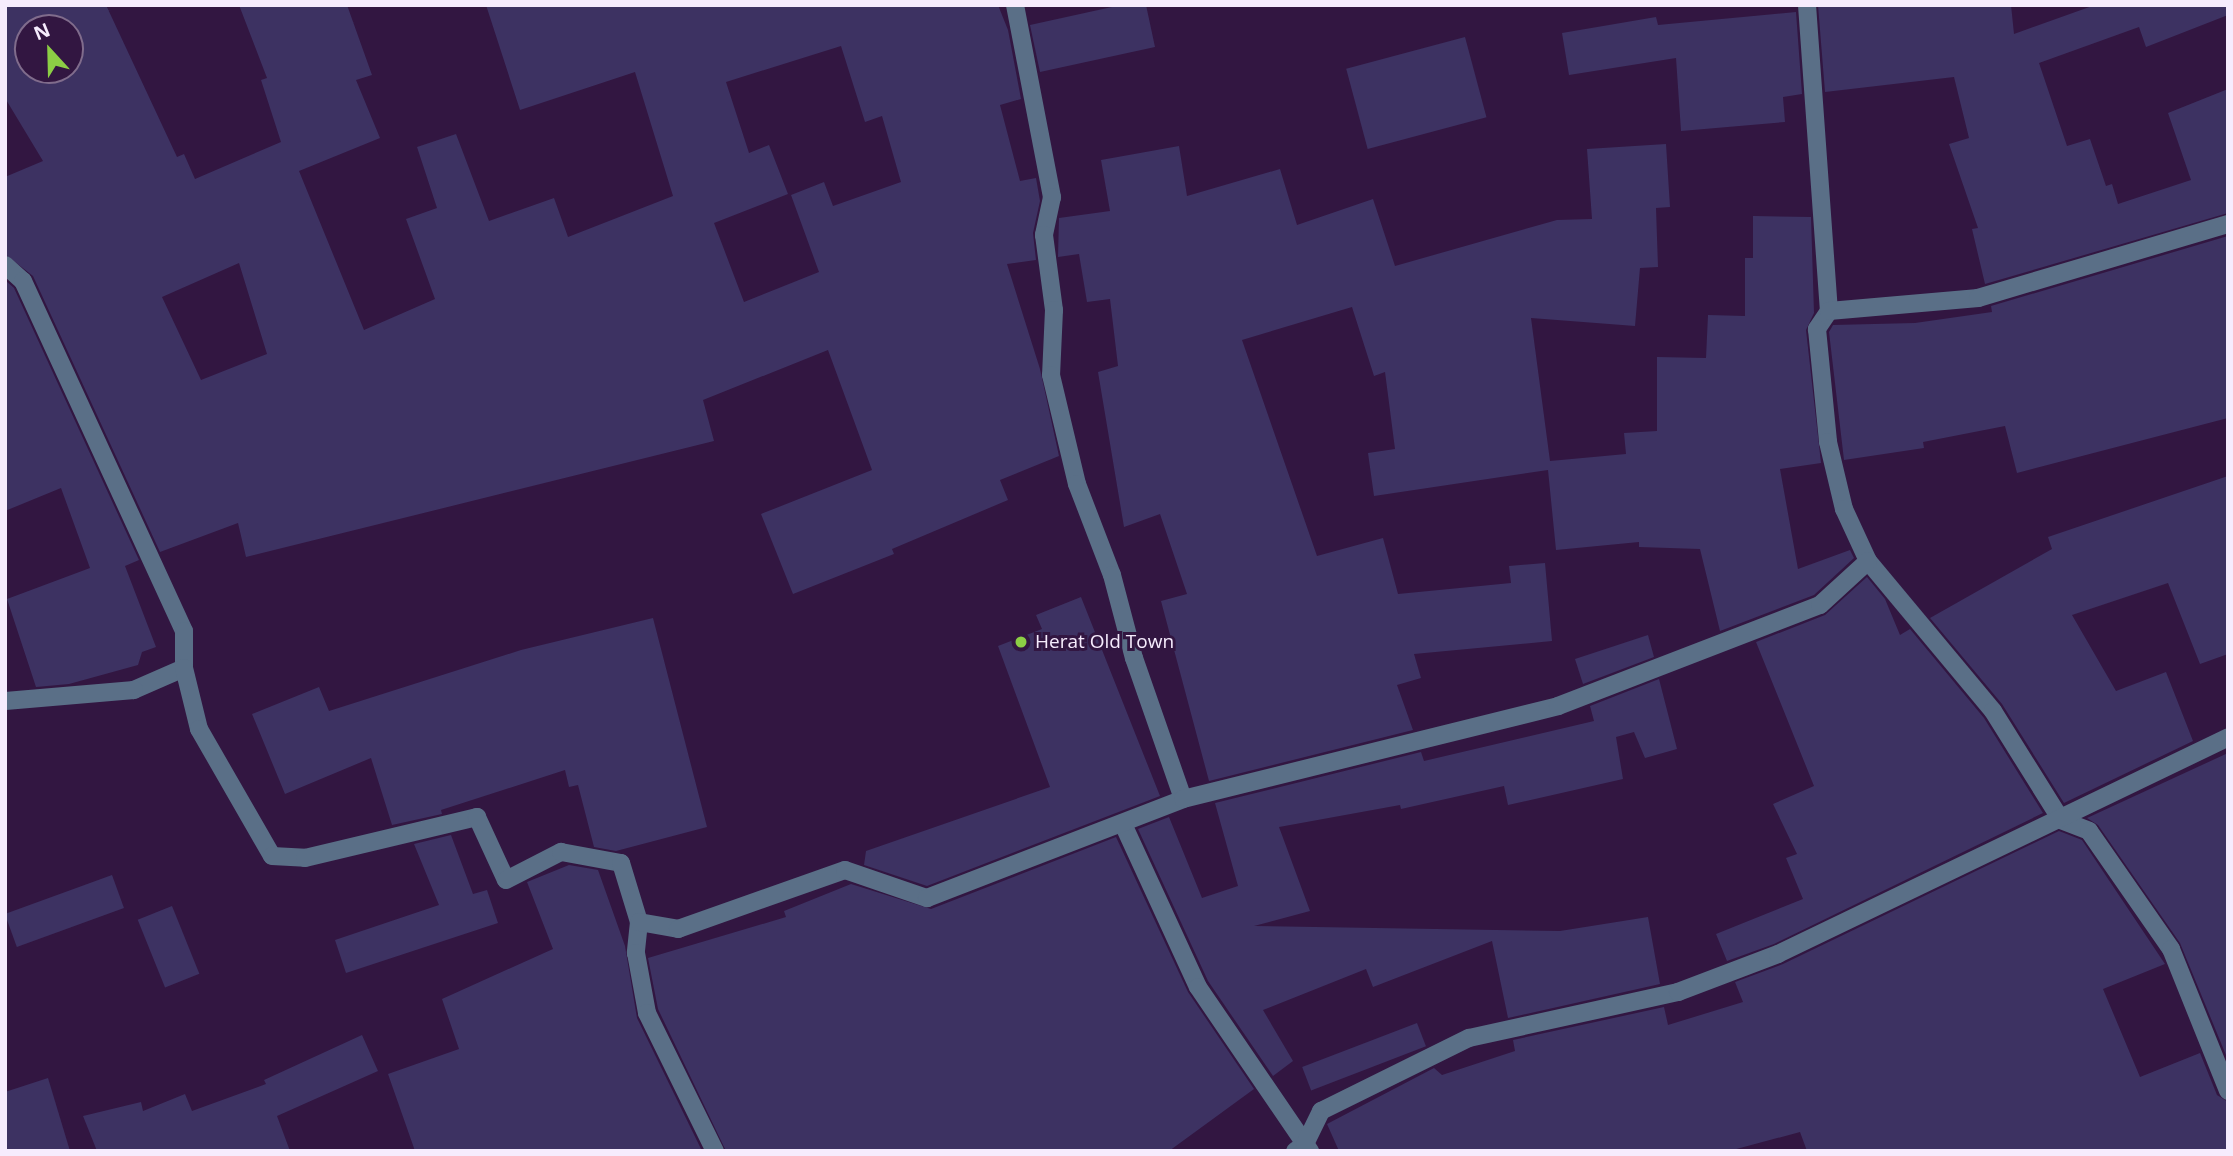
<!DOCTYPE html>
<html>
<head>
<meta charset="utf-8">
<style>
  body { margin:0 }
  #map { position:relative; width:2233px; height:1156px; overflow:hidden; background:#321641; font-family:"Open Sans",sans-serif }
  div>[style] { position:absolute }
  .building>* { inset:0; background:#3d3262; transform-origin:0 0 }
  .minor>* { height:18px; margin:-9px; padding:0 9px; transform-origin:9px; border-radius:9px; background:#5a6f87 }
  .dots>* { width:19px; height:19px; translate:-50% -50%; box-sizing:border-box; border:4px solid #321641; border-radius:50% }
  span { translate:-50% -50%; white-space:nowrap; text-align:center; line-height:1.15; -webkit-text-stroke:6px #321641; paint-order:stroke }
  .poi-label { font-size:19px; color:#f6ecfd }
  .left { translate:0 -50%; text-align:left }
  .frame { position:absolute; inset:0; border:7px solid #f6ecfd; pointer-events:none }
  .north { position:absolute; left:14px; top:14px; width:70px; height:70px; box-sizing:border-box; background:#321641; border:2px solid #806c8c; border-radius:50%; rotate:338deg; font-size:19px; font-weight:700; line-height:28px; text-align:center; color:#f6ecfd }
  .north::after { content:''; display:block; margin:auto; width:24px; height:32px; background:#8cce45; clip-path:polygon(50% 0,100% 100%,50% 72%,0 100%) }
</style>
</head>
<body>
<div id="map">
  <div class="building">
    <i style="clip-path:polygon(evenodd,5px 5px,106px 5px,177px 157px,184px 154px,195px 179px,281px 142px,261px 80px,267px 78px,239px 5px,347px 5px,372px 75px,356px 80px,380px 138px,299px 171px,364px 330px,435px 299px,406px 219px,437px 208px,417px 147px,456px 134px,489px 221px,554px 198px,568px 237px,673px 196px,635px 72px,520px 110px,486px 5px,998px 5px,1008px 30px,1021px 99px,1000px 105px,1020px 181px,1036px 178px,1040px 201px,1033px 233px,1036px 260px,1007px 264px,1040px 369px,1059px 456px,1000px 480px,1008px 500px,892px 549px,894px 554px,793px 594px,761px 514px,872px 470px,828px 350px,703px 400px,714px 441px,246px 557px,238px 523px,160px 552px,33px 276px,5px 254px,5px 177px,43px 161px,5px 98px,5px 5px,28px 28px,70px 28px,70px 70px,28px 70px,28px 28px,5px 5px,841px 46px,865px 122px,882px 116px,901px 182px,833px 206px,824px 182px,791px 195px,819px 272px,744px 302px,714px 223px,788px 194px,769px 145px,749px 153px,726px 82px,841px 46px,5px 5px,239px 263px,267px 354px,201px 380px,162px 297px,239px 263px)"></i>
    <i style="clip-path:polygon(1121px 5px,1146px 5px,1155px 47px,1040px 72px,1030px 25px)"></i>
    <i style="clip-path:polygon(1818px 5px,2011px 5px,2014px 34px,2095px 5px,2228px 5px,2228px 15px,2146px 47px,2139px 27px,2039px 63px,2067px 146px,2090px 139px,2106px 186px,2112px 184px,2118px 204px,2191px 180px,2168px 113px,2228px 89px,2228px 213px,1985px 284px,1972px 229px,1978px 228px,1949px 144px,1969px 138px,1954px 77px,1825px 92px)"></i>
    <i style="clip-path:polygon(1796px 12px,1802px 94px,1783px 97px,1785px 122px,1681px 131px,1676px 58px,1569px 75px,1562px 33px,1656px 17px,1658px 25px)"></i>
    <i style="left:1465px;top:37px;width:83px;height:123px;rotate:75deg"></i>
    <i style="clip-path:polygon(1666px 144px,1670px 207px,1656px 208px,1658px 267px,1640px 268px,1635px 326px,1531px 318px,1550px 461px,1626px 454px,1624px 433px,1657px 431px,1657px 357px,1706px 358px,1708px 315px,1745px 316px,1745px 258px,1753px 258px,1753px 216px,1811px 217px,1814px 313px,1806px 330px,1821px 463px,1780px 469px,1798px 569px,1850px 550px,1854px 558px,1814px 595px,1720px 631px,1700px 549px,1639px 547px,1639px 542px,1556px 550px,1548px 470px,1374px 496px,1368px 453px,1395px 449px,1385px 372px,1374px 376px,1352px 307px,1242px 340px,1317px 556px,1383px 538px,1398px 594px,1511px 583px,1509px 566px,1545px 563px,1552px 641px,1414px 654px,1421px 678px,1397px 685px,1413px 730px,1209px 781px,1161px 601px,1187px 594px,1160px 514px,1124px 527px,1098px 372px,1118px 366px,1110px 299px,1087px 302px,1079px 254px,1058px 257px,1059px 218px,1110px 211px,1101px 160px,1179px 146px,1187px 196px,1280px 169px,1297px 225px,1373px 199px,1395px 266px,1557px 220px,1592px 219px,1587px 149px)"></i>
    <i style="clip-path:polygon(2228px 236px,2228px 418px,2017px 473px,2005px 426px,1923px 442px,1924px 448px,1844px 460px,1829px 332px,1833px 325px,1915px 323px,1992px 312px,1991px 306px)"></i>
    <i style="clip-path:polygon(5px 280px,14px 288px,139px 560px,125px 566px,156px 647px,142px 652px,138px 665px,69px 684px,36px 687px,7px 599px,90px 568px,61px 488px,5px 511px)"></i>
    <i style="clip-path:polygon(2228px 476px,2228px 654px,2200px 664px,2168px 583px,2072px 615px,2116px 691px,2166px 672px,2193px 741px,2064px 803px,2002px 704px,1930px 618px,2052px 549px,2048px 537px)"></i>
    <i style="clip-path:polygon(1867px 577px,1885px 599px,1900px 635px,1910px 629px,1984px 718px,2043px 813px,1774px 944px,1727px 961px,1716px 934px,1803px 899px,1786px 858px,1797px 854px,1773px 804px,1814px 786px,1756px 642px,1825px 615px)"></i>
    <i style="clip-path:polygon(1081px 597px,1160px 796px,927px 886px,864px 865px,866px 851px,1050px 787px,998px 646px,1042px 629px,1036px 615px)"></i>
    <i style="clip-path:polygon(653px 618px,707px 827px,616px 851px,594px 847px,578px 785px,569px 787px,565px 770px,441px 810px,442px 814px,392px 825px,371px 758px,285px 794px,252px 714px,319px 687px,329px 711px,521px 650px)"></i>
    <i style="clip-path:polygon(1648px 635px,1654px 657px,1583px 684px,1575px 659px)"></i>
    <i style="clip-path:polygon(1659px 679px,1677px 749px,1645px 758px,1634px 732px,1616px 737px,1623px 779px,1508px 805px,1504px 786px,1401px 809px,1400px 805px,1279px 827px,1310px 911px,1254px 926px,1560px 931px,1648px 917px,1660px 984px,1508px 1018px,1492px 941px,1373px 987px,1366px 969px,1263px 1010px,1293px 1061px,1273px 1076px,1208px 981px,1138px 829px,1169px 817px,1202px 898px,1238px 886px,1215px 803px,1421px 752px,1424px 761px,1594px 721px,1590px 706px)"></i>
    <i style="clip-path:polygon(2228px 753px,2228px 1060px,2180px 943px,2098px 825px,2087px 818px)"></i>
    <i style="clip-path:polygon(2059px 831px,2082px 840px,2165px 964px,2103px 989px,2140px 1077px,2200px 1053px,2217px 1095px,2228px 1102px,2228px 1151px,1807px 1151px,1800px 1132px,1729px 1151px,1339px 1151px,1327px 1124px,1434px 1068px,1442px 1075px,1515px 1051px,1513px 1040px,1664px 1007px,1668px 1025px,1743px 1002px,1735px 982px,1783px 964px)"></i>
    <i style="clip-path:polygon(451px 835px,473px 894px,487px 890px,498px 923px,346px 973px,335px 940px,439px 905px,414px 844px)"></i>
    <i style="clip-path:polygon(1116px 837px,1188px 992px,1254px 1089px,1169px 1151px,726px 1151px,658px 1009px,648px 958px,786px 917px,784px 911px,851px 884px,931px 909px)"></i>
    <i style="clip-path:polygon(569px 865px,598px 870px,625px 946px,637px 1018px,702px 1151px,415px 1151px,388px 1074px,459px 1049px,442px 999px,553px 949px,527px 882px)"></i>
    <i style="left:112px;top:875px;width:35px;height:114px;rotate:70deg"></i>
    <i style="left:172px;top:906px;width:73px;height:37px;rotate:68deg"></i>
    <i style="left:1417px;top:1023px;width:25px;height:123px;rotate:69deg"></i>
    <i style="clip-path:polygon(362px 1035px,378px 1071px,277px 1116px,290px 1151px,97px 1151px,83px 1116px,141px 1102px,143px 1111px,185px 1094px,192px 1111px,266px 1084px,264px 1080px)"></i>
    <i style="clip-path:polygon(48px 1078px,70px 1151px,5px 1151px,5px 1092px)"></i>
  </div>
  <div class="minor">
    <i style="left:1015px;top:5px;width:196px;rotate:79.1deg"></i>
    <i style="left:1052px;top:197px;width:39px;rotate:102deg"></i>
    <i style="left:1044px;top:235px;width:76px;rotate:82.4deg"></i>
    <i style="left:1054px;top:310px;width:65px;rotate:92.6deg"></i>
    <i style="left:1051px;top:375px;width:112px;rotate:76.6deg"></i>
    <i style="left:1077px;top:484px;width:97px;rotate:69deg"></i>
    <i style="left:1112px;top:575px;width:86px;rotate:75.2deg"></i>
    <i style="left:1134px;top:658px;width:149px;rotate:70.8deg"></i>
    <i style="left:1807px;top:5px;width:307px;rotate:85.9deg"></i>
    <i style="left:1829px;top:311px;width:22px;rotate:124deg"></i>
    <i style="left:1817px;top:329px;width:114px;rotate:84.4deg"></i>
    <i style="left:1828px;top:442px;width:69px;rotate:76.6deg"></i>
    <i style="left:1844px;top:509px;width:57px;rotate:65.2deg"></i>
    <i style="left:1868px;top:561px;width:195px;rotate:50.2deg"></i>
    <i style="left:1993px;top:711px;width:128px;rotate:58deg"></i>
    <i style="left:2061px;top:820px;width:30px;rotate:21deg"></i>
    <i style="left:2089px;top:831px;width:144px;rotate:55.2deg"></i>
    <i style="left:2171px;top:949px;width:153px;rotate:68.1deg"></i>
    <i style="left:5px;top:265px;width:24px;rotate:42deg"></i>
    <i style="left:23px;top:281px;width:385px;rotate:65.3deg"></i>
    <i style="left:184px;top:631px;width:37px;rotate:90deg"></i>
    <i style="left:184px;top:668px;width:55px;rotate:156.3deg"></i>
    <i style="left:134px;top:690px;width:129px;rotate:175.1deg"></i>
    <i style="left:1829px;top:311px;width:150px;rotate:-5deg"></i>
    <i style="left:1978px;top:298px;width:261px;rotate:-16.5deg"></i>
    <i style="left:184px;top:668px;width:63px;rotate:76.2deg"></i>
    <i style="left:199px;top:729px;width:146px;rotate:60.1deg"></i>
    <i style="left:272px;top:856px;width:33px;rotate:3deg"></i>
    <i style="left:305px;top:858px;width:177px;rotate:-13.4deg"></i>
    <i style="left:477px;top:817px;width:69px;rotate:65.3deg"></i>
    <i style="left:506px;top:880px;width:62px;rotate:-27deg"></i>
    <i style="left:561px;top:852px;width:61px;rotate:10.4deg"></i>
    <i style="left:621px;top:863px;width:62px;rotate:73deg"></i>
    <i style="left:639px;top:922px;width:31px;rotate:96deg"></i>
    <i style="left:636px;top:953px;width:61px;rotate:79.6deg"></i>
    <i style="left:647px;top:1013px;width:154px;rotate:63.8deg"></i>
    <i style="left:1123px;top:824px;width:179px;rotate:65.3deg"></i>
    <i style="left:1198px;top:987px;width:199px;rotate:55.7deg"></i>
    <i style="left:639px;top:922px;width:40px;rotate:10deg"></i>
    <i style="left:678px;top:929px;width:177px;rotate:-19.5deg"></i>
    <i style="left:845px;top:870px;width:87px;rotate:18.9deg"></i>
    <i style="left:927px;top:898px;width:274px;rotate:-21.1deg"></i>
    <i style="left:1183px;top:799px;width:386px;rotate:-13.9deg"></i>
    <i style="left:1558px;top:706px;width:281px;rotate:-21.1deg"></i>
    <i style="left:1820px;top:605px;width:65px;rotate:-42.5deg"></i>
    <i style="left:1295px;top:1151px;width:12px;rotate:-35deg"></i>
    <i style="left:1305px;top:1144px;width:37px;rotate:-64deg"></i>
    <i style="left:1321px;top:1111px;width:165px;rotate:-26.3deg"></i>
    <i style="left:1469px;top:1038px;width:214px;rotate:-12.4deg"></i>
    <i style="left:1678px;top:992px;width:107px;rotate:-20.8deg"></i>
    <i style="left:1778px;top:954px;width:500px;rotate:-25.7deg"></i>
  </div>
  <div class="dots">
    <i style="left:1021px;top:642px;background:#8cce45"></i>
  </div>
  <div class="poi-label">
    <span class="left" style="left:1035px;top:642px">Herat Old Town</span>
  </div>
  <div class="frame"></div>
  <div class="north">N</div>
</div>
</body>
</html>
